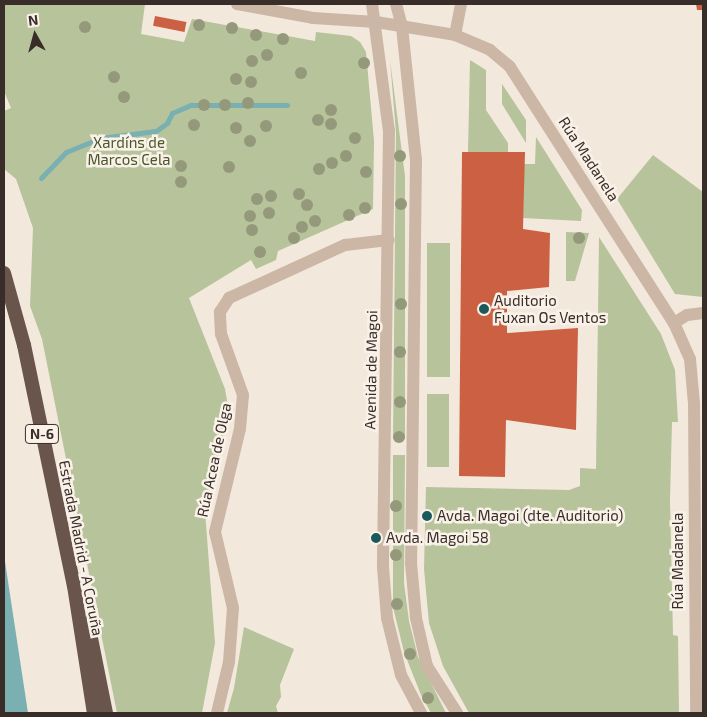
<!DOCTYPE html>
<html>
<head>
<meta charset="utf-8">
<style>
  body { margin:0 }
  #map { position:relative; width:707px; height:717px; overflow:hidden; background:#f3e8dc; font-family:"Exo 2",sans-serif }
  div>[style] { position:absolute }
  .green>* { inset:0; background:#b6c39b; transform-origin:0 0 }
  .water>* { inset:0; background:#7ab0b2 }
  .stream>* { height:5px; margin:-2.5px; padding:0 2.5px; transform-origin:2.5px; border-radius:2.5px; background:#7ab0b2 }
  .building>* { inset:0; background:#cb6142; transform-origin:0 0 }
  .minor>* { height:12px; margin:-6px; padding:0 6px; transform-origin:6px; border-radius:6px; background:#ccb7a7 }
  .trunk>* { height:14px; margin:-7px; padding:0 7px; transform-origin:7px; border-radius:7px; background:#6a554c }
  .trees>* { width:12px; height:12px; margin:-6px; border-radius:50%; background:#95997b }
  .dots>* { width:14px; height:14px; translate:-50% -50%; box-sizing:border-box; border:2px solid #faf2e9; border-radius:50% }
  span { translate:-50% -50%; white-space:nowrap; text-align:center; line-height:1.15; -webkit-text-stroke:5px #faf2e9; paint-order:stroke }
  .shield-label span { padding:1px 4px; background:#faf2e9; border:1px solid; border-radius:4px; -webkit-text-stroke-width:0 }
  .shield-label { font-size:14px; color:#382d28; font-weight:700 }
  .park-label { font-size:15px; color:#48582b }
  .street-label { font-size:15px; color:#382d28 }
  .poi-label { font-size:15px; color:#382d28 }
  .left { translate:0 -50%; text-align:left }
  .frame { position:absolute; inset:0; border:5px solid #382d28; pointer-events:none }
  .north { position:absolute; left:10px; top:10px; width:50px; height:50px; -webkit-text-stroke:4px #faf2e9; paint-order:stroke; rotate:353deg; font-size:14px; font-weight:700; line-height:20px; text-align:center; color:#382d28 }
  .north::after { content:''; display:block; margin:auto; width:18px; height:22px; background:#382d28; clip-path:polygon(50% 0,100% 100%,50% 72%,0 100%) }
</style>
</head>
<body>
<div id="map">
  <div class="green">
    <i style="clip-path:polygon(4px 4px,145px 4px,141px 34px,184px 42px,192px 19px,315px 41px,316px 32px,351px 36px,360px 42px,366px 52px,374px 141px,373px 209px,278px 251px,276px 260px,256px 269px,251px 260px,189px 298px,225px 389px,229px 412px,205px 511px,215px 643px,202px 713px,117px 713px,42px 339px,30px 306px,33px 228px,16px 179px,4px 169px,4px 111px,11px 108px,4px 91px)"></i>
    <i style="clip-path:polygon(390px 60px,405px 176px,405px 439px,393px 439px,396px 133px)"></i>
    <i style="clip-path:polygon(470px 60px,486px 70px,486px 110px,508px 143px,508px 152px,468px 152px)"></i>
    <i style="clip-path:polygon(502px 84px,526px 120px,526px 143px,502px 104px)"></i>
    <i style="clip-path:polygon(536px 137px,582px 210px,581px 221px,523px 218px,524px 164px,535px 164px)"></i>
    <i style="clip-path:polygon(653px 155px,703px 192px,703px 297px,675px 294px,617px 199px)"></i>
    <i style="clip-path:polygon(566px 232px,589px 233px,575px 281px,566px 281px)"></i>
    <i style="clip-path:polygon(599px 237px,661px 334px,675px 370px,678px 422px,672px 422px,670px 500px,673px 635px,678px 636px,679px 713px,469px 713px,443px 666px,429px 623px,424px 569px,426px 487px,569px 490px,580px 486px,580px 468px,596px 469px)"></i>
    <i style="left:427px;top:243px;width:23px;height:134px"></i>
    <i style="left:427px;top:394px;width:22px;height:73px"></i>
    <i style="clip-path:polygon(393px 455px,405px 455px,404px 583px,409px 621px,418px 657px,446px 713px,431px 713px,421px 695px,404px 652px,393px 607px)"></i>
    <i style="clip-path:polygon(244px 627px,294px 649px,280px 685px,281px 697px,276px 706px,278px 713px,227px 713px,234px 688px)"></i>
  </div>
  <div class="water">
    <i style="clip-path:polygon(4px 555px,28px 713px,4px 713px)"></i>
  </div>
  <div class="stream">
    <i style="left:41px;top:178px;width:36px;rotate:-46deg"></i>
    <i style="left:66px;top:152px;width:38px;rotate:-22deg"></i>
    <i style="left:101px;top:138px;width:55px;rotate:-7.3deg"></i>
    <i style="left:156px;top:131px;width:14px;rotate:-36deg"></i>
    <i style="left:167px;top:123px;width:11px;rotate:-63deg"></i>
    <i style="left:172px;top:113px;width:21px;rotate:-23deg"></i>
    <i style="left:191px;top:105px;width:96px"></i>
  </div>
  <div class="building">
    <i style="clip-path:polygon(696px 4px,703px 4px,703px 10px,697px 10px)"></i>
    <i style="left:155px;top:16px;width:32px;height:10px;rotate:11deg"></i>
    <i style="clip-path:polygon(462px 152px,525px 152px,523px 229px,550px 233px,549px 287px,507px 291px,507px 333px,578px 328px,576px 430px,506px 420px,505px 477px,459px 476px)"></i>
  </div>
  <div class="minor">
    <i style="left:237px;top:4px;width:77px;rotate:10.4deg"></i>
    <i style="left:313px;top:18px;width:63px;rotate:3.6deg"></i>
    <i style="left:376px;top:22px;width:80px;rotate:9.3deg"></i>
    <i style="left:455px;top:35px;width:38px;rotate:23deg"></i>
    <i style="left:490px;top:50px;width:26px;rotate:40deg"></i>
    <i style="left:510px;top:67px;width:304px;rotate:57.4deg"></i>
    <i style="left:674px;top:323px;width:39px;rotate:66deg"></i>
    <i style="left:690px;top:359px;width:45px;rotate:84.9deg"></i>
    <i style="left:694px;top:404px;width:309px;rotate:89.6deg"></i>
    <i style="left:372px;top:4px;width:128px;rotate:82.4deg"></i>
    <i style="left:389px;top:131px;width:436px;rotate:90.8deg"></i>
    <i style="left:383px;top:567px;width:51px;rotate:85.5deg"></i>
    <i style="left:387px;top:618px;width:59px;rotate:76.2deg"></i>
    <i style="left:401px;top:675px;width:43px;rotate:62.2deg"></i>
    <i style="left:396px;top:4px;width:24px;rotate:75deg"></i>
    <i style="left:402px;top:27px;width:134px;rotate:84deg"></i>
    <i style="left:416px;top:160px;width:403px;rotate:90.7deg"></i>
    <i style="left:411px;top:563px;width:55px;rotate:84.8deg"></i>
    <i style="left:416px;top:618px;width:49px;rotate:77.1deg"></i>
    <i style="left:427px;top:666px;width:56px;rotate:57.4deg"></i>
    <i style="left:455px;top:35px;width:32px;rotate:-79deg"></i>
    <i style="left:674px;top:323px;width:15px;rotate:-32deg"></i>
    <i style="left:687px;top:315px;width:16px;rotate:-7deg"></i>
    <i style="left:217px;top:713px;width:52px;rotate:-76.8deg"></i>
    <i style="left:229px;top:662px;width:54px;rotate:-85.8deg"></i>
    <i style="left:233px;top:608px;width:78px;rotate:-103.3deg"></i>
    <i style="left:215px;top:532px;width:106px;rotate:-76.4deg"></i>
    <i style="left:240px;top:429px;width:34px;rotate:-85deg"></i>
    <i style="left:243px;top:395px;width:65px;rotate:-109.8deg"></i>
    <i style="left:221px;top:334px;width:22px;rotate:-93deg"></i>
    <i style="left:220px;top:312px;width:17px;rotate:-57deg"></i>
    <i style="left:229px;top:298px;width:128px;rotate:-24.6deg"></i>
    <i style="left:345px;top:245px;width:44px;rotate:-6.5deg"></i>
  </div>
  <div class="trunk">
    <i style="left:4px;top:273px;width:75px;rotate:74.5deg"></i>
    <i style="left:24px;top:345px;width:246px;rotate:78.3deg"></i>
    <i style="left:74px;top:586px;width:129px;rotate:81.1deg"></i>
    <i style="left:88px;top:623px;width:92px;rotate:78.7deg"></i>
  </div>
  <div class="trees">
    <i style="left:199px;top:25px"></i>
    <i style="left:85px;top:27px"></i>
    <i style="left:232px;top:28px"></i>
    <i style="left:256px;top:35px"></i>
    <i style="left:283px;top:39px"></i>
    <i style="left:267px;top:55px"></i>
    <i style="left:252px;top:61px"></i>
    <i style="left:364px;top:63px"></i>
    <i style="left:301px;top:73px"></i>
    <i style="left:114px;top:77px"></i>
    <i style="left:236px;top:79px"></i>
    <i style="left:251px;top:82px"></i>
    <i style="left:124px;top:97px"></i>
    <i style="left:248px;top:103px"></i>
    <i style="left:204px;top:105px"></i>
    <i style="left:225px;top:105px"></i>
    <i style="left:331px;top:110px"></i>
    <i style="left:318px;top:120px"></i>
    <i style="left:331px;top:124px"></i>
    <i style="left:194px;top:125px"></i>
    <i style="left:266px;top:126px"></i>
    <i style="left:236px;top:128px"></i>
    <i style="left:355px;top:138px"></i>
    <i style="left:250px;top:141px"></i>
    <i style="left:346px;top:156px"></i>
    <i style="left:400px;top:156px"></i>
    <i style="left:332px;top:163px"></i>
    <i style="left:181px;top:166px"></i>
    <i style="left:229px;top:167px"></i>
    <i style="left:319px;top:169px"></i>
    <i style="left:366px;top:172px"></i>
    <i style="left:181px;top:182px"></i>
    <i style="left:299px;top:194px"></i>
    <i style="left:271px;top:196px"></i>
    <i style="left:257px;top:199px"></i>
    <i style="left:401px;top:204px"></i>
    <i style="left:307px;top:205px"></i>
    <i style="left:365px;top:208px"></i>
    <i style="left:269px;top:213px"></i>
    <i style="left:349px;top:215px"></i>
    <i style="left:250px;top:216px"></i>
    <i style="left:315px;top:221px"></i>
    <i style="left:302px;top:227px"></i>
    <i style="left:252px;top:230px"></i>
    <i style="left:294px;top:238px"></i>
    <i style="left:579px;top:238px"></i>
    <i style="left:260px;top:252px"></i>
    <i style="left:401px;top:304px"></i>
    <i style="left:400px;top:352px"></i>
    <i style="left:400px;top:402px"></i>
    <i style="left:399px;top:437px"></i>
    <i style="left:396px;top:506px"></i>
    <i style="left:396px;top:555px"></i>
    <i style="left:397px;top:604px"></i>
    <i style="left:410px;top:654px"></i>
    <i style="left:428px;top:698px"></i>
  </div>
  <div class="dots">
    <i style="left:484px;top:309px;background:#1c595c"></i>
    <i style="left:427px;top:516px;background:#1c595c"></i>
    <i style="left:376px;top:538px;background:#1c595c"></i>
  </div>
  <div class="shield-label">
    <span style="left:42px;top:434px">N-6</span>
  </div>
  <div class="park-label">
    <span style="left:129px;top:151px">Xardíns de<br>Marcos Cela</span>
  </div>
  <div class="street-label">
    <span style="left:589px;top:159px;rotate:57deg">Rúa Madanela</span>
    <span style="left:371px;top:370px;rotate:-89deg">Avenida de Magoi</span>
    <span style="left:214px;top:460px;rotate:-78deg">Rúa Acea de Olga</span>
    <span style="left:81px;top:548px;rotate:79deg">Estrada Madrid - A Coruña</span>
    <span style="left:678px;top:561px;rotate:-90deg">Rúa Madanela</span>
  </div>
  <div class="poi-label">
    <span class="left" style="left:494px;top:309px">Auditorio<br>Fuxan Os Ventos</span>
    <span class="left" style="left:437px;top:516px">Avda. Magoi (dte. Auditorio)</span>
    <span class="left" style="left:386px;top:538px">Avda. Magoi 58</span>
  </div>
  <div class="frame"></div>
  <div class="north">N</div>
</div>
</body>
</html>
